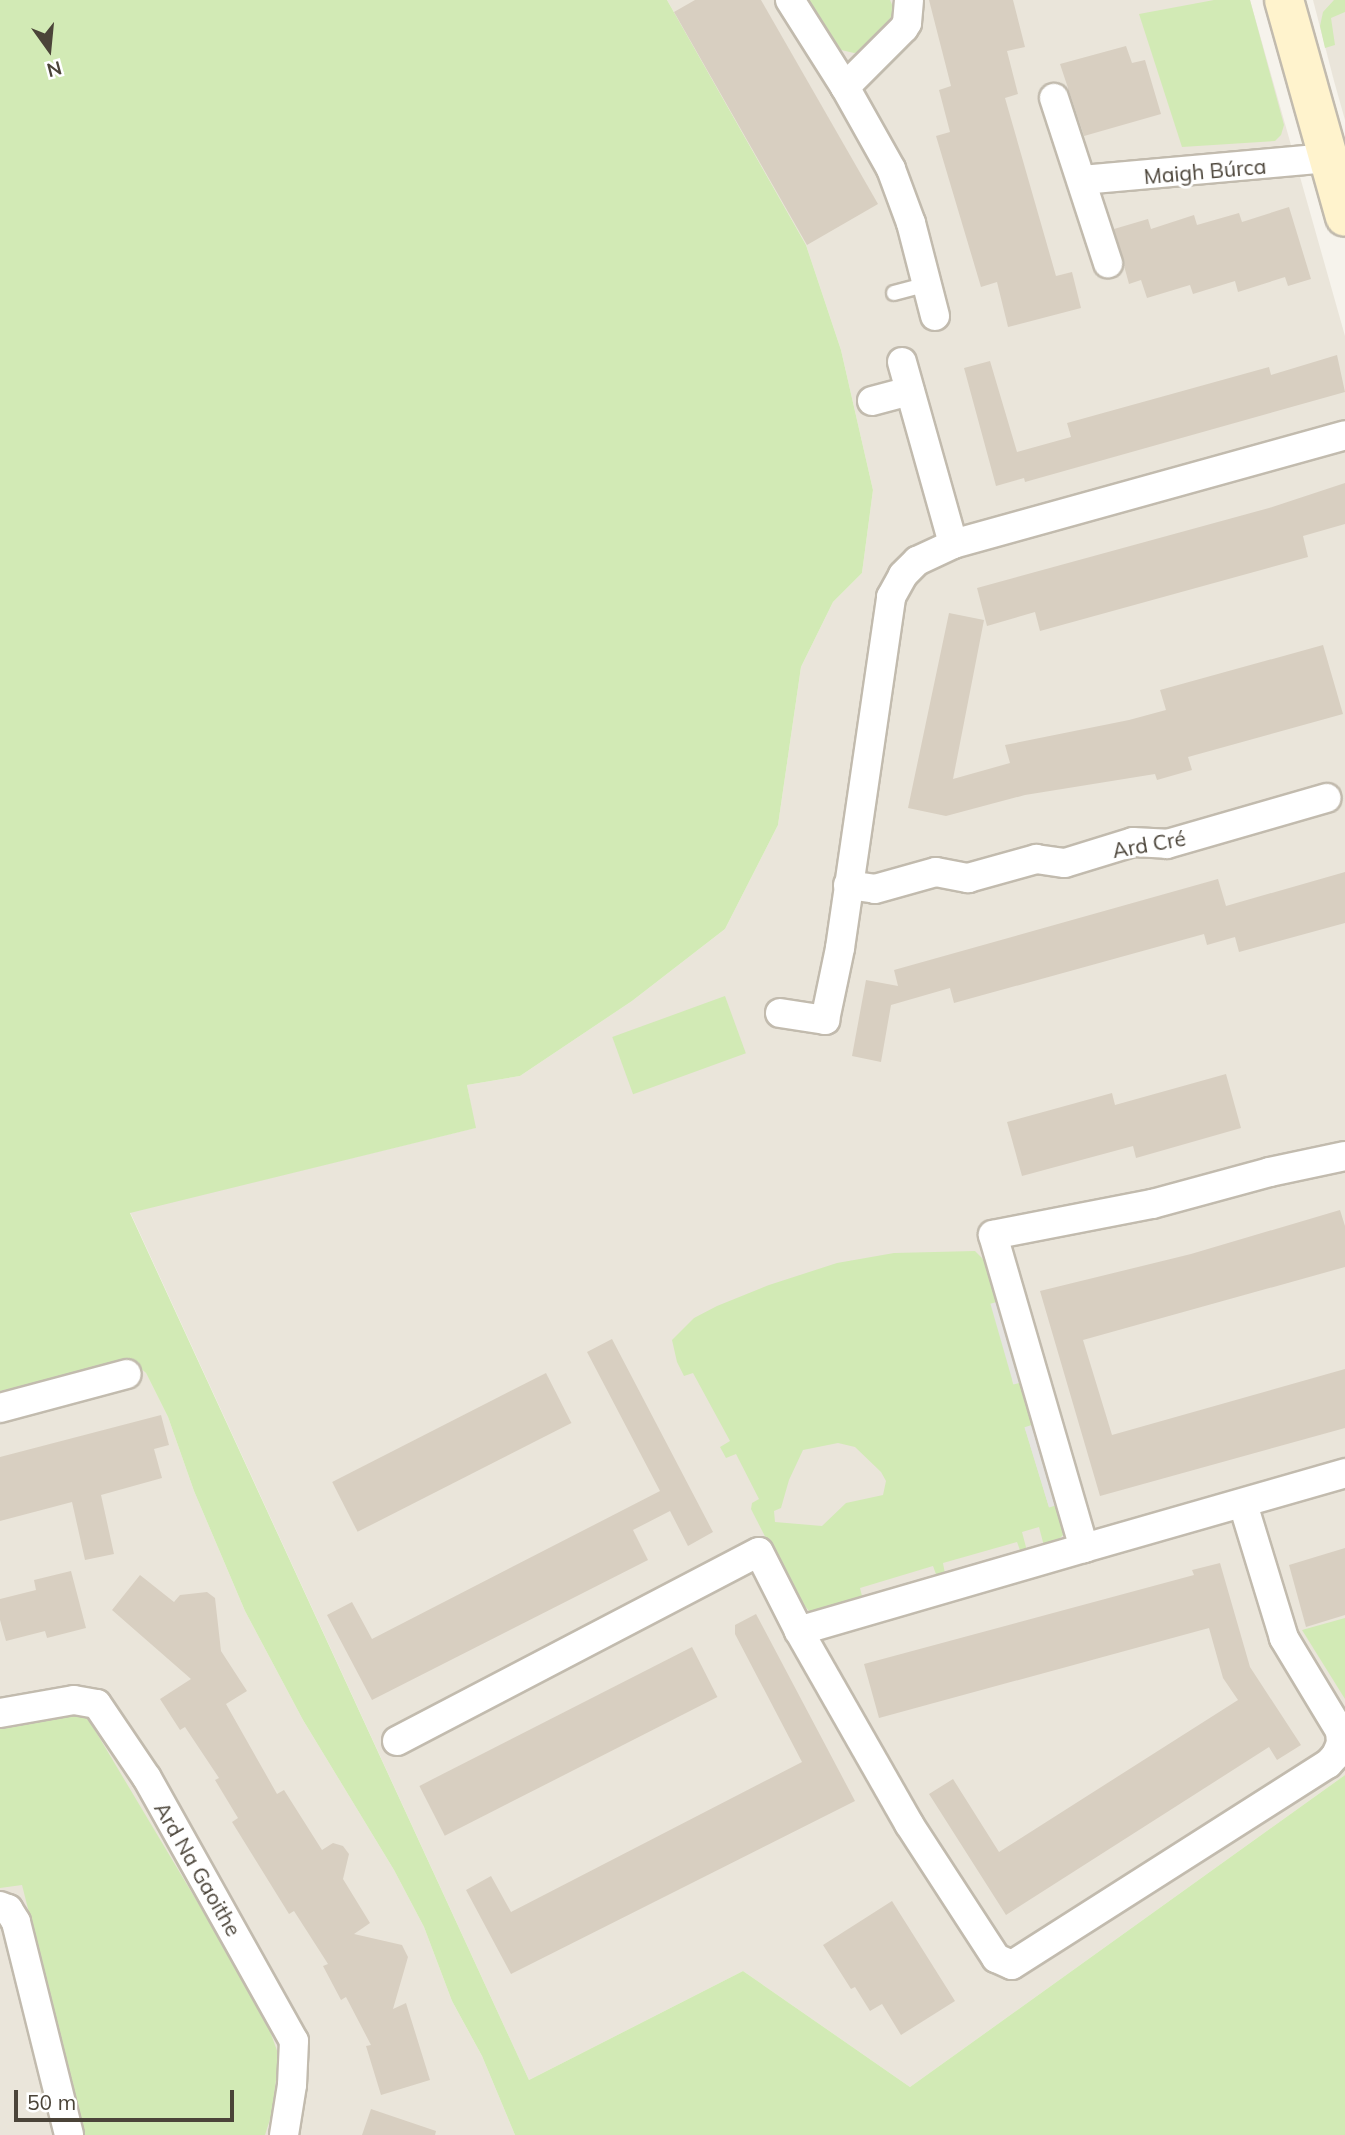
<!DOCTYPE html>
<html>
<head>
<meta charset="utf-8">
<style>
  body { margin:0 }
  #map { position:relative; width:1345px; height:2135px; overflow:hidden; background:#f6f3ec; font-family:Mulish,sans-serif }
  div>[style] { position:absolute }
  .residential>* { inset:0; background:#eae5da }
  .green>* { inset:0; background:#d2eab5; transform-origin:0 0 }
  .parking>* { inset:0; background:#e5e3e0; transform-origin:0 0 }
  .building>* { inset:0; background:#d8cfc1; transform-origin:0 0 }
  .roads { filter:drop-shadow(2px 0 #c2bbae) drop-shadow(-2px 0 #c2bbae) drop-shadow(0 2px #c2bbae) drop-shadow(0 -2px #c2bbae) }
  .lane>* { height:14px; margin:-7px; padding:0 7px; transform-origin:7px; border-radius:7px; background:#fff }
  .street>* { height:28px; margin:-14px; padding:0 14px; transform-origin:14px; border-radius:14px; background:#fff }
  .secondary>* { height:38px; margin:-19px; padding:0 19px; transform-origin:19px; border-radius:19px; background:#fff3cd }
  span { translate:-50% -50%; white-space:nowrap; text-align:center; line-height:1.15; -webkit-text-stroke:6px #fff; paint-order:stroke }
  .street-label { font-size:21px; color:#4b4439 }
  .north { position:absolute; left:14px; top:14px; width:70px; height:70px; -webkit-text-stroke:5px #fff; paint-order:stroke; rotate:165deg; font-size:19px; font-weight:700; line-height:28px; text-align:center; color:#4b4439 }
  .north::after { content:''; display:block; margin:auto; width:24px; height:32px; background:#4b4439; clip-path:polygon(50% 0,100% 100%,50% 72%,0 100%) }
  .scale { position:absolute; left:14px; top:2090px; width:220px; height:32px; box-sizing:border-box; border:4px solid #4b4439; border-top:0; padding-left:9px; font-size:21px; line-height:24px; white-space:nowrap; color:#4b4439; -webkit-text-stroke:5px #fff; paint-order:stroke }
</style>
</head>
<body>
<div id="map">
  <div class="residential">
    <i style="clip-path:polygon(667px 0,1250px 0,1345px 336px,1345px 1775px,910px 2087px,743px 1971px,529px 2080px,130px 1212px,475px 1128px,467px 1085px,520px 1076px,632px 1001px,725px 929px,778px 825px,801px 667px,833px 602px,862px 573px,873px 490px,841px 350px,806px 245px)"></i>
    <i style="clip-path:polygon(1313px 0,1345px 0,1345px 120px,1334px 81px)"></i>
    <i style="clip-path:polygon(0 987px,131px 1359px,146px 1373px,168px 1417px,194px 1491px,245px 1611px,303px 1720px,394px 1870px,424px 1927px,452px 2001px,482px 2056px,515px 2135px,0 2135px)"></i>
  </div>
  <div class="green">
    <i style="clip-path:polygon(0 0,667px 0,806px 245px,841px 350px,873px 490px,862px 573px,833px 602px,801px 667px,778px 825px,725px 929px,632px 1001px,520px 1076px,467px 1085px,476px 1128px,130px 1213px,529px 2080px,743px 1971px,910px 2087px,1345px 1775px,1345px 2135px,515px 2135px,482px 2056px,452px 2001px,424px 1927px,394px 1870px,303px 1720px,245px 1611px,194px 1491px,168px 1417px,146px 1373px,131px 1360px,0 1391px)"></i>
    <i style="clip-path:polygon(804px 0,890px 0,895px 12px,867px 48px,862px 52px,854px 53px,837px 49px)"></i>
    <i style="clip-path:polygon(1214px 0,1250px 0,1284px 125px,1281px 135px,1275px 141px,1182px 147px,1139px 14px)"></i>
    <i style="clip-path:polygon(1334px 0,1345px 0,1345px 12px,1331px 18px,1335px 45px,1325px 48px,1320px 26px,1323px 12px)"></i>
    <i style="left:725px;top:996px;width:61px;height:120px;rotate:70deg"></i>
    <i style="clip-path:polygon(evenodd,975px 1251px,989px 1265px,1000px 1301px,1013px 1384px,1023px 1382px,1035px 1424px,1025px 1428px,1049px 1507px,1060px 1504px,1065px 1526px,1064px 1534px,1056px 1542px,1044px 1546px,1039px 1527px,1022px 1532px,1027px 1551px,1021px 1553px,1017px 1542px,943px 1563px,945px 1574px,937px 1577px,933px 1566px,860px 1588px,864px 1604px,815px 1614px,809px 1611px,795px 1595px,751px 1509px,752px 1503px,759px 1499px,736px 1454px,726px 1458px,720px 1447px,730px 1441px,693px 1373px,684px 1376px,677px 1362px,672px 1340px,694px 1318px,717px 1306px,769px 1285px,837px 1263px,894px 1253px,975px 1251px,838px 1443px,855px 1447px,881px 1472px,886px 1481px,883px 1495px,846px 1503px,822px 1526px,775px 1522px,774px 1511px,781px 1508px,789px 1480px,803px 1450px,838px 1443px)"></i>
    <i style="clip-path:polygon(1345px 1618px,1345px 1699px,1302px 1630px)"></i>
    <i style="clip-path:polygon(69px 1713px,84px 1715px,90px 1722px,263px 2012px,279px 2056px,272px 2113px,265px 2135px,85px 2135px,22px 1885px,0 1888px,0 1729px)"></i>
  </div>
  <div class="parking">
    <i style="left:1000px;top:1301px;width:84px;height:10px;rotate:74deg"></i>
    <i style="left:1035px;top:1424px;width:84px;height:11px;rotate:73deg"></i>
  </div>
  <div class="building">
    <i style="clip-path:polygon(695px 0,761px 0,878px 204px,807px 245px,674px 12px)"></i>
    <i style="clip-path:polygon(929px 0,1013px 0,1025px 47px,1007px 51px,1018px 94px,1005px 98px,1056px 276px,1072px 272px,1081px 308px,1008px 327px,997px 282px,981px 287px,936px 136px,950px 132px,939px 90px,951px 86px)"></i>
    <i style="clip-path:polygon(1126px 46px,1132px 63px,1145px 60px,1161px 114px,1084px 136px,1060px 64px)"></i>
    <i style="clip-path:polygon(1289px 207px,1311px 279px,1288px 286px,1285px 277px,1238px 292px,1235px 281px,1193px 294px,1190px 285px,1147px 298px,1141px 280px,1129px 284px,1114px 229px,1148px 219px,1151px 229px,1194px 215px,1197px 225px,1239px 213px,1242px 222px)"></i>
    <i style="clip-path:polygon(1337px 355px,1345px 392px,1025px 482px,1024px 478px,996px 486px,964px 368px,990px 361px,1017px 452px,1071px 437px,1067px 423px,1269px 367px,1271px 375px)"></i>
    <i style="clip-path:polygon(1345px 483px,1345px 524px,1303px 536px,1308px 557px,1040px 631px,1035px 612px,987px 626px,977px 588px,1269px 508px)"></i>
    <i style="clip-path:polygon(949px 613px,984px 620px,953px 779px,1010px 763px,1005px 745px,1129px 720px,1166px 710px,1160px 690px,1323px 645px,1343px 714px,1188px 757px,1192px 770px,1157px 780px,1155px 774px,1025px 795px,946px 816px,908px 808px)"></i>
    <i style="clip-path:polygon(1345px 872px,1345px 923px,1239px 952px,1235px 937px,1207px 945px,1204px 934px,954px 1003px,950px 988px,891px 1005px,881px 1062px,852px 1056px,866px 980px,898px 986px,894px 970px,1218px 879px,1226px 906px)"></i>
    <i style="clip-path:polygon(1226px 1074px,1241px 1128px,1136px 1158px,1133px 1146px,1022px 1176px,1007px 1122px,1112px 1093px,1115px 1105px)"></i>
    <i style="clip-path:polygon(1340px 1210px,1345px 1226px,1345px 1267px,1083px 1340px,1112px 1435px,1345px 1369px,1345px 1428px,1100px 1496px,1040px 1291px,1191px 1254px)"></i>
    <i style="clip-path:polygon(612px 1339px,713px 1532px,688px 1546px,670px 1511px,633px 1530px,648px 1560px,372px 1700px,327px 1615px,352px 1602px,372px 1639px,660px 1491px,587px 1352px)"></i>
    <i style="left:546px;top:1373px;width:56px;height:240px;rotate:63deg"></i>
    <i style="clip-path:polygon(161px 1415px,169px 1445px,154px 1449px,162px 1478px,101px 1495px,114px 1554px,85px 1560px,72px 1502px,0 1521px,0 1457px)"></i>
    <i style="clip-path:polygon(1345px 1548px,1345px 1615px,1306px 1627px,1289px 1565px)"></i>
    <i style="clip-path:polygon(1220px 1563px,1250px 1667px,1301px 1745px,1277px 1760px,1269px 1747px,1006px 1915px,929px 1794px,953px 1779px,999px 1852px,1238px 1700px,1223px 1678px,1209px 1628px,879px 1718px,864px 1664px,1194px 1575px,1192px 1570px)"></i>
    <i style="clip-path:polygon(71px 1571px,86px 1628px,47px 1638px,45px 1631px,6px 1641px,0 1620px,0 1599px,36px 1590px,34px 1580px)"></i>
    <i style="clip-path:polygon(140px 1575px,174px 1602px,180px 1595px,207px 1592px,215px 1598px,221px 1651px,247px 1691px,226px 1704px,277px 1794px,284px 1790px,322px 1850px,333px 1843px,343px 1846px,349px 1854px,343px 1879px,370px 1923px,354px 1934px,402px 1945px,408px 1957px,393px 2009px,406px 2003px,430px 2080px,381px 2095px,366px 2046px,371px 2045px,346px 1997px,341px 2000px,323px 1966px,328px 1964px,294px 1911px,289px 1914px,232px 1822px,238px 1818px,215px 1780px,219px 1778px,185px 1727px,180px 1730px,160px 1699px,191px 1679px,112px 1610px)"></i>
    <i style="clip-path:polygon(756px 1614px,855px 1801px,511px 1974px,466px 1890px,491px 1876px,511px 1912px,802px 1762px,735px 1634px,735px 1625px)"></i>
    <i style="left:692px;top:1647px;width:56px;height:306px;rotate:63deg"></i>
    <i style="clip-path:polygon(892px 1901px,955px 2001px,901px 2035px,882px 2004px,870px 2011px,855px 1987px,851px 1989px,823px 1945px)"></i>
    <i style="clip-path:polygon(371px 2109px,436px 2131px,435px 2135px,362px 2135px)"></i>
  </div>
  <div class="roads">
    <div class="lane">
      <i style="left:894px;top:293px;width:34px;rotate:-15deg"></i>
    </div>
    <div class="street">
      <i style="left:790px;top:0;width:103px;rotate:57.7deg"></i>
      <i style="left:845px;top:87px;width:94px;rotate:60.7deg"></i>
      <i style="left:891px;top:169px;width:58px;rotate:69.7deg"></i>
      <i style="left:911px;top:223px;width:96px;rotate:75.5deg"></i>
      <i style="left:845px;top:87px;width:83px;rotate:-45deg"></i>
      <i style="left:904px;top:28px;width:6px;rotate:-59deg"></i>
      <i style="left:907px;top:23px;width:23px;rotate:-85deg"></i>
      <i style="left:1054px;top:98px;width:174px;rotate:71.9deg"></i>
      <i style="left:1082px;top:180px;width:247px;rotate:-5.1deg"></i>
      <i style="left:902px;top:362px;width:189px;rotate:74.3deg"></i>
      <i style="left:872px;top:401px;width:39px;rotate:-15deg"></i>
      <i style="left:848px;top:885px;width:27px;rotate:8deg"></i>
      <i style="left:875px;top:889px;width:63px;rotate:-15.6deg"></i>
      <i style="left:936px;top:872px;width:33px;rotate:11deg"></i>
      <i style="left:968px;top:878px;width:71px;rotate:-15.6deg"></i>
      <i style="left:1036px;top:859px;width:29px;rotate:8deg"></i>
      <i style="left:1065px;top:863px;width:71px;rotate:-17.2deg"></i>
      <i style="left:1133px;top:842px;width:34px;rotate:3deg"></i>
      <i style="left:1167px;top:844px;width:166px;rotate:-16.1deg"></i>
      <i style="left:780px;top:1013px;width:46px;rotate:8.8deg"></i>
      <i style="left:825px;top:1020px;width:74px;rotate:-78.2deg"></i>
      <i style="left:840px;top:948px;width:355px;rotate:-81.7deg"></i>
      <i style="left:891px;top:597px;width:25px;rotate:-61deg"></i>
      <i style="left:903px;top:575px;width:20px;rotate:-45deg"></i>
      <i style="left:917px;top:561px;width:40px;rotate:-25deg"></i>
      <i style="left:953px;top:544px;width:407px;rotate:-15.5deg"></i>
      <i style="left:1345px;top:1156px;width:77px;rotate:168deg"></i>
      <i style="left:1270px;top:1172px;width:122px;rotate:164.8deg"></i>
      <i style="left:1152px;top:1204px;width:162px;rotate:169deg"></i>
      <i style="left:993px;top:1235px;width:326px;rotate:73.8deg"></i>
      <i style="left:1084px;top:1548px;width:272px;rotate:-16deg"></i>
      <i style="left:0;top:1408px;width:131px;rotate:-15deg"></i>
      <i style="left:1084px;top:1548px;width:297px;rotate:163.8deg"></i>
      <i style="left:799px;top:1631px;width:222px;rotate:60.3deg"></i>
      <i style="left:909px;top:1824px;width:160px;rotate:57deg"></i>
      <i style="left:996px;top:1958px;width:17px;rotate:24deg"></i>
      <i style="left:1012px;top:1965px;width:375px;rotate:-32.5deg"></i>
      <i style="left:1328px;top:1764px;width:12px;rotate:-48deg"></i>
      <i style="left:1336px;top:1755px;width:12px;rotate:-66deg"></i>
      <i style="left:1341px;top:1744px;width:13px;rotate:-94deg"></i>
      <i style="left:1340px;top:1731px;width:109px;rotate:-121.1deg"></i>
      <i style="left:1284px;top:1638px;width:140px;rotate:-107deg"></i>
      <i style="left:0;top:1713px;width:75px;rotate:-10deg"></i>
      <i style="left:74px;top:1700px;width:23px;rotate:10deg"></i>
      <i style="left:97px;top:1704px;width:89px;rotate:56deg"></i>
      <i style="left:147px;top:1778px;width:301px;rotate:60.8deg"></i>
      <i style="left:294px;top:2041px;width:44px;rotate:92.6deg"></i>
      <i style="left:292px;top:2085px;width:51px;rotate:99.1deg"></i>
      <i style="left:397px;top:1741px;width:408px;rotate:-27.6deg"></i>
      <i style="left:759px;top:1552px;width:89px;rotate:63.1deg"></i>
      <i style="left:0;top:1906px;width:9px;rotate:21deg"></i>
      <i style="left:8px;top:1909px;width:15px;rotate:58deg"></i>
      <i style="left:16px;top:1922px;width:219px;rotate:76deg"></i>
    </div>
    <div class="secondary">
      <i style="left:1284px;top:0;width:225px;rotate:74.3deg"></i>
    </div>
  </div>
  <div class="street-label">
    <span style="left:1205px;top:171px;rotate:-5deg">Maigh Búrca</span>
    <span style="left:1149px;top:844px;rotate:-10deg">Ard Cré</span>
    <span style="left:198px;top:1869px;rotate:60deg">Ard Na Gaoithe</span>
  </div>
  <div class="north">N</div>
  <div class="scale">50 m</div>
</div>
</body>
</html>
